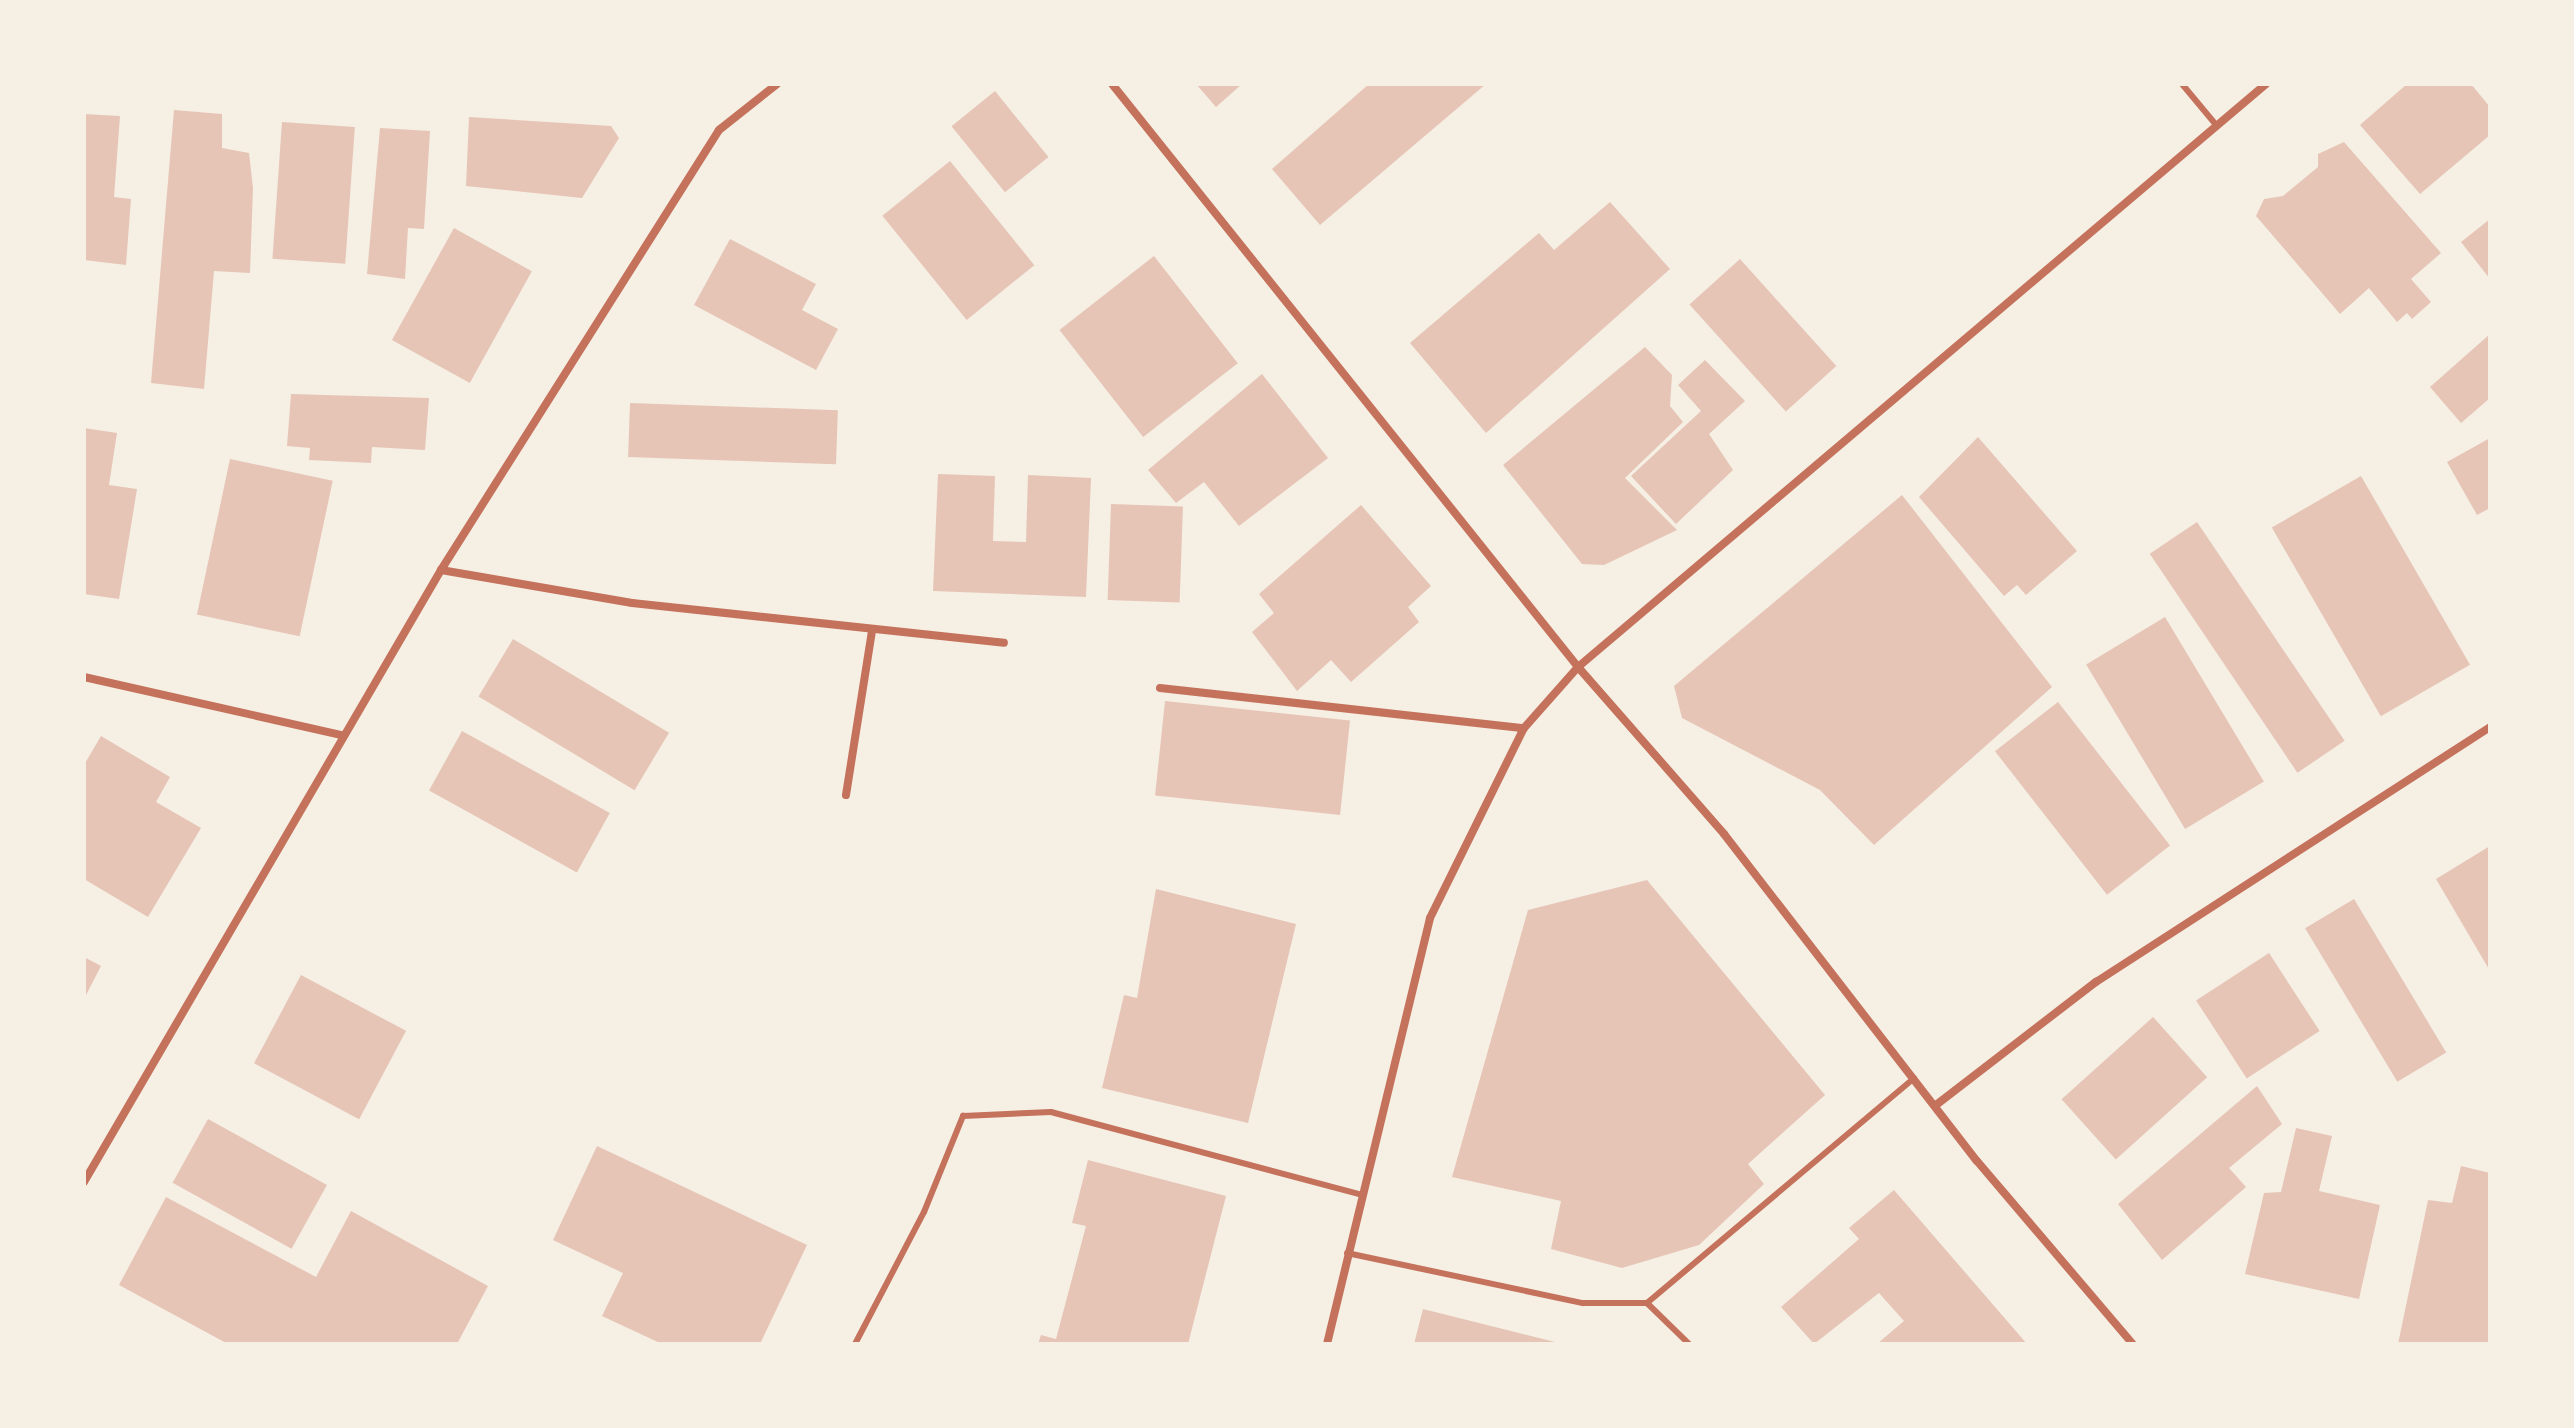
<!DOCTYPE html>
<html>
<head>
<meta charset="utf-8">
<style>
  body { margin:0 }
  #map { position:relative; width:2574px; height:1428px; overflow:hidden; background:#f6efe4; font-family:"Public Sans",sans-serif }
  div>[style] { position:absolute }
  .building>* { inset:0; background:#e6c5b7; transform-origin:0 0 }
  .service>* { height:6px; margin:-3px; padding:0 3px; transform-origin:3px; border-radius:3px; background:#c5725c }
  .minor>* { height:8px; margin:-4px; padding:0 4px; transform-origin:4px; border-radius:4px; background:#c5725c }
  span { translate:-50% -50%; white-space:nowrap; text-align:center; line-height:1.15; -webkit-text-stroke:8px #f6efe4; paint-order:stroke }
  .frame { position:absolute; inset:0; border:86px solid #f6efe4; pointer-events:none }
</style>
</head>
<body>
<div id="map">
  <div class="building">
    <i style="clip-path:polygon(1196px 84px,1242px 84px,1216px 107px)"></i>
    <i style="clip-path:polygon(1369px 84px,1486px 84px,1320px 225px,1272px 169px)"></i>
    <i style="clip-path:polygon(2407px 84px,2471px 84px,2490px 107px,2490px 135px,2420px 194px,2360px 125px)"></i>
    <i style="left:995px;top:91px;width:85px;height:56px;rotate:51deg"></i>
    <i style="clip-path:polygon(174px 110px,222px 114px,222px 148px,249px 153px,253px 188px,250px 273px,214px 271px,204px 389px,151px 383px)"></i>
    <i style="clip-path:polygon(84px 114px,120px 116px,114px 197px,131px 199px,126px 265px,84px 260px)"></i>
    <i style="clip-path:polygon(469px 117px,611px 126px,619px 138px,582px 198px,466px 186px)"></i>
    <i style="left:282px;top:122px;width:73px;height:137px;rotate:4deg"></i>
    <i style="clip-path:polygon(380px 128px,430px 131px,424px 229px,408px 228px,405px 279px,367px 274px)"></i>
    <i style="clip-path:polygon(2344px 142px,2441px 253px,2411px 279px,2431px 302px,2412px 319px,2407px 313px,2397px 322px,2369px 288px,2340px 314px,2256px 216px,2264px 199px,2283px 196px,2318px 167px,2318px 154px)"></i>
    <i style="left:950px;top:161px;width:134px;height:87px;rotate:51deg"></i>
    <i style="clip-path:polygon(1610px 202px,1670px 269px,1486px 433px,1410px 343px,1539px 233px,1554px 250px)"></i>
    <i style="clip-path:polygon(2490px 219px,2490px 279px,2461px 242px)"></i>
    <i style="left:454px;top:228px;width:89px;height:128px;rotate:29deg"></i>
    <i style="clip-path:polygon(730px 239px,816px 284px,802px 310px,838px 329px,816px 370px,694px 305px)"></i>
    <i style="left:1154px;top:256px;width:136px;height:120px;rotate:52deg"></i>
    <i style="left:1740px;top:259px;width:144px;height:68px;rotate:48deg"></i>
    <i style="clip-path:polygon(2490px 334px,2490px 398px,2461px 423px,2430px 387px)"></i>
    <i style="clip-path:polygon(1645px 347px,1672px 375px,1670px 406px,1683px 422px,1625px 478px,1677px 530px,1604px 565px,1582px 564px,1503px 465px)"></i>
    <i style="clip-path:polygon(1705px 360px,1745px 401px,1709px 434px,1733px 470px,1676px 524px,1631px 476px,1701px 411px,1678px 385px)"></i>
    <i style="clip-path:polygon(1262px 374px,1328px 458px,1239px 526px,1204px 482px,1176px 503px,1148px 470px)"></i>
    <i style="clip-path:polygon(291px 394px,429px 398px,425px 450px,372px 447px,371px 463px,309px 460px,310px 448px,287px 446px)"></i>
    <i style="left:630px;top:403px;width:208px;height:54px;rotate:2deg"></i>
    <i style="clip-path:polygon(84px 428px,117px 433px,109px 485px,137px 489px,119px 599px,84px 594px)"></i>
    <i style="clip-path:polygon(1978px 437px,2077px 551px,2026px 595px,2017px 585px,2004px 596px,1919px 497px)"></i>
    <i style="clip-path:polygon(2490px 438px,2490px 508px,2477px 515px,2447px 462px)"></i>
    <i style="left:230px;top:459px;width:105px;height:159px;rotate:12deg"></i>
    <i style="clip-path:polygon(938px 474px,995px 476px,993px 541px,1026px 542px,1028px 475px,1091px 478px,1086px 597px,933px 591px)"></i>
    <i style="left:2361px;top:476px;width:218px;height:103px;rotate:60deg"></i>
    <i style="clip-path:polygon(1902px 495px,2052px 687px,1874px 845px,1820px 790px,1682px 718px,1674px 686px)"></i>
    <i style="left:1111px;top:504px;width:72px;height:96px;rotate:2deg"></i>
    <i style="clip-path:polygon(1361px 505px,1431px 586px,1408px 607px,1419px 622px,1351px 682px,1331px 660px,1297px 691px,1252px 632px,1274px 613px,1259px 594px)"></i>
    <i style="left:2197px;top:522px;width:264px;height:57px;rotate:56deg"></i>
    <i style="left:2165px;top:617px;width:192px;height:92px;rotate:59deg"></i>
    <i style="left:513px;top:639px;width:182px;height:67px;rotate:31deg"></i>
    <i style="left:1165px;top:701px;width:186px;height:95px;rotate:6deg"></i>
    <i style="left:2058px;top:702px;width:182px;height:80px;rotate:52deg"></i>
    <i style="left:462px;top:731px;width:169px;height:68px;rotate:29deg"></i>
    <i style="clip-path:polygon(101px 736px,170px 777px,156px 802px,201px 828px,148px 917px,84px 879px,84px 765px)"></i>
    <i style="clip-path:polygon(2490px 846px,2490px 971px,2436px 879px)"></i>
    <i style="clip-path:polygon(1647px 880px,1825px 1095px,1748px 1164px,1764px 1184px,1699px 1245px,1622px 1268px,1551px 1249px,1561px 1201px,1452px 1177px,1528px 910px)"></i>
    <i style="clip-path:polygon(1156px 889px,1296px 924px,1248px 1123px,1102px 1088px,1124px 995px,1137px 998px)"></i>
    <i style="left:2354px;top:899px;width:179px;height:57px;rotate:59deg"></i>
    <i style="left:2269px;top:953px;width:93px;height:87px;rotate:57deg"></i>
    <i style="clip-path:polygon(84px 957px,101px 966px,84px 999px)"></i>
    <i style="left:301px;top:975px;width:119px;height:100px;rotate:28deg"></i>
    <i style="left:2153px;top:1017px;width:81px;height:123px;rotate:48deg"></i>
    <i style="clip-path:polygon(2257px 1086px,2282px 1124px,2229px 1168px,2246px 1187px,2162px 1260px,2118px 1204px)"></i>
    <i style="left:208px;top:1119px;width:136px;height:73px;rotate:29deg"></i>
    <i style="clip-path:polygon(2296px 1128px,2332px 1136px,2319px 1191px,2380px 1205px,2359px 1299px,2245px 1274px,2264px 1193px,2281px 1192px)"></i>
    <i style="clip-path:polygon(597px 1146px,807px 1245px,760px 1344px,662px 1344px,602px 1316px,623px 1273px,553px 1240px)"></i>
    <i style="clip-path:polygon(1088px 1160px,1226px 1196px,1188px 1344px,1038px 1344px,1041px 1335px,1056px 1339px,1086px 1226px,1072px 1223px)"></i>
    <i style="clip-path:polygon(2461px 1166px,2490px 1173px,2490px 1344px,2398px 1344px,2428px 1200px,2452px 1203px)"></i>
    <i style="clip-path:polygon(1894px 1190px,2027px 1344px,1877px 1344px,1904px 1321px,1879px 1293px,1814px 1344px,1781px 1307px,1859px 1239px,1849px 1228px)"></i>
    <i style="clip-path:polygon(166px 1197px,316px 1277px,351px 1211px,488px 1286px,457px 1344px,228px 1344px,119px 1285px)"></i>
    <i style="clip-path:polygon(1423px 1309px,1559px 1343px,1559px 1344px,1414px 1344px)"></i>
  </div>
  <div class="service">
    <i style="left:2182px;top:84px;width:55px;rotate:50.2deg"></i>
    <i style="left:1347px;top:1253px;width:241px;rotate:12deg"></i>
    <i style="left:1583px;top:1303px;width:64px"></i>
    <i style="left:1647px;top:1303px;width:59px;rotate:44.3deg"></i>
    <i style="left:1647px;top:1303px;width:349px;rotate:-40.1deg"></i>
    <i style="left:855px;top:1344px;width:149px;rotate:-62.4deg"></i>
    <i style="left:924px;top:1212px;width:104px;rotate:-67.9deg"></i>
    <i style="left:963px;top:1116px;width:88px;rotate:-2.6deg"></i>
    <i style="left:1051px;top:1112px;width:320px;rotate:14.9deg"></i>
  </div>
  <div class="minor">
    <i style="left:1112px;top:84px;width:746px;rotate:51.36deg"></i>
    <i style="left:1578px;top:667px;width:222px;rotate:48.8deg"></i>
    <i style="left:1724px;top:834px;width:413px;rotate:52.3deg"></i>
    <i style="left:1977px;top:1161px;width:240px;rotate:49.6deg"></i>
    <i style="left:441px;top:570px;width:194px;rotate:9.8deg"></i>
    <i style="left:632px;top:603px;width:374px;rotate:6.1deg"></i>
    <i style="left:84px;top:677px;width:263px;rotate:12.7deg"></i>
    <i style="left:1160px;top:688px;width:366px;rotate:6.3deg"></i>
    <i style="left:846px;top:795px;width:167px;rotate:-81deg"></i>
    <i style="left:1936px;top:1105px;width:202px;rotate:-37.6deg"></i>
    <i style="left:2096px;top:982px;width:469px;rotate:-32.9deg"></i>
    <i style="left:84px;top:1182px;width:709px;rotate:-59.74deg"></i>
    <i style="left:441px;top:570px;width:520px;rotate:-57.71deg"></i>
    <i style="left:719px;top:130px;width:74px;rotate:-38.4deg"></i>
    <i style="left:1327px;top:1344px;width:438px;rotate:-76.4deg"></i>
    <i style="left:1430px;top:918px;width:212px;rotate:-63.7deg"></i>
    <i style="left:1524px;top:728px;width:81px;rotate:-48.5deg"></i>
    <i style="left:1578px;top:667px;width:902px;rotate:-40.28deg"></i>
  </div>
  <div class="frame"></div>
</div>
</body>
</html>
